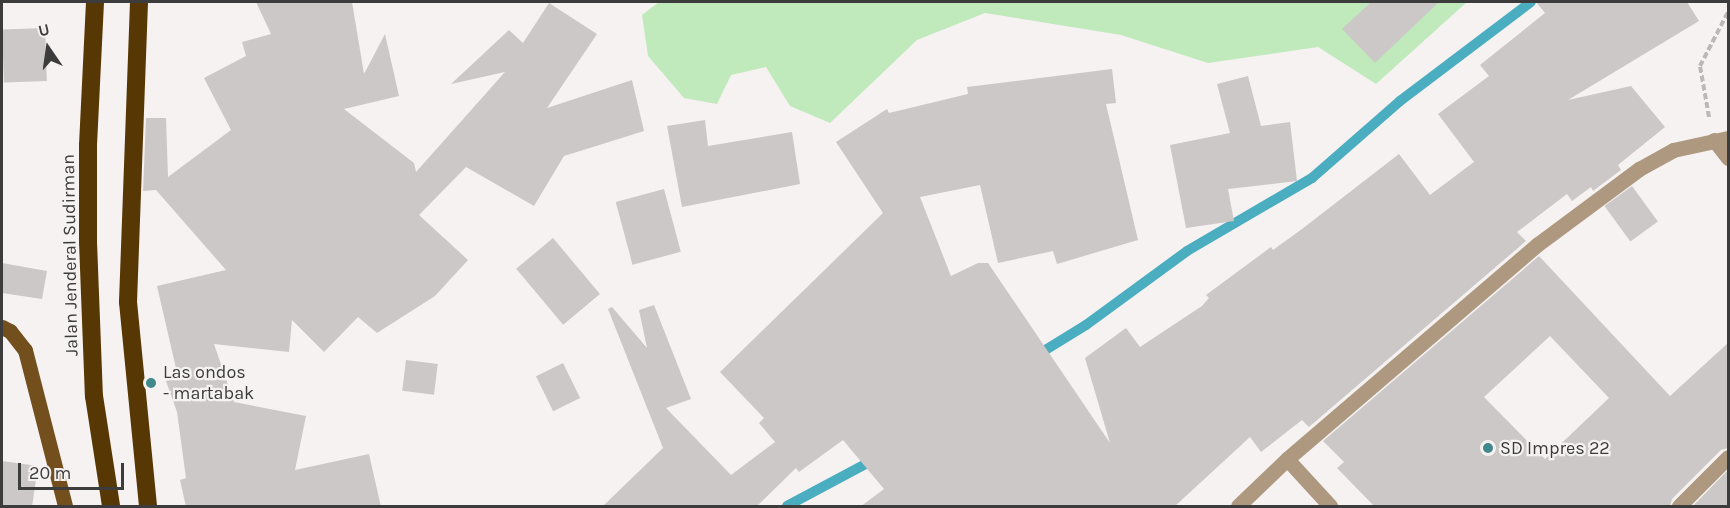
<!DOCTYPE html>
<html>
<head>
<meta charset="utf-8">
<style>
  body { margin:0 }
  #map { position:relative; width:1730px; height:508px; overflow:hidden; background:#f5f2f1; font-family:Karla,sans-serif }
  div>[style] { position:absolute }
  .green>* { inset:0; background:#c0eabb }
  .stream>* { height:10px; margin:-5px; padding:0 5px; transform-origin:5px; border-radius:5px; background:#4badc0 }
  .building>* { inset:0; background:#cbc8c7; transform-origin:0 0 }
  .path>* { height:4px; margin-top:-2px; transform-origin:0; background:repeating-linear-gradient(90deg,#bbb9b8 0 6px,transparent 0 9px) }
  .minor>* { height:15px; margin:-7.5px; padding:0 7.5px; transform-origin:7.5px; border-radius:7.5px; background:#ae9980 }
  .major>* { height:15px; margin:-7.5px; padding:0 7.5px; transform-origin:7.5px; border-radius:7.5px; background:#724f1d }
  .highway>* { height:18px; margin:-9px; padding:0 9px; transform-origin:9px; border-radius:9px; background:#573703 }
  .dots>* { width:16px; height:16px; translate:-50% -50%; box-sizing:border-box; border:3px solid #f5f2f1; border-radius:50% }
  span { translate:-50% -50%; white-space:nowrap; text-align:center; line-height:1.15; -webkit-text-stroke:4.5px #f5f2f1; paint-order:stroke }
  .street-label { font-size:18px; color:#3d3c3c }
  .poi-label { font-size:18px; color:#3d3c3c }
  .left { translate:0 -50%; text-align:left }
  .frame { position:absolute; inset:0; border:3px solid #3d3c3c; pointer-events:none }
  .north { position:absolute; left:18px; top:18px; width:60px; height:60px; -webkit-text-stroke:4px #f5f2f1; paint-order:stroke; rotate:347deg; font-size:16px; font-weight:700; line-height:24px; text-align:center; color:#3d3c3c }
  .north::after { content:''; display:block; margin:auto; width:21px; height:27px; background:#3d3c3c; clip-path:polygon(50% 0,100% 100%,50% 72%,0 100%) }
  .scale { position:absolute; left:18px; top:463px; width:106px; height:27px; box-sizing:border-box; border:3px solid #3d3c3c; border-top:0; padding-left:8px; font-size:18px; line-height:21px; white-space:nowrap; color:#3d3c3c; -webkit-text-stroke:4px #f5f2f1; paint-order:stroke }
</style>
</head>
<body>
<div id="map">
  <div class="green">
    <i style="clip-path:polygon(659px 2px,1467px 2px,1376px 84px,1318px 47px,1208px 63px,1121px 35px,985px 13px,917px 40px,830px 123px,790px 106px,766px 67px,731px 75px,717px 104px,684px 98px,648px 56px,642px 15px)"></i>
  </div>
  <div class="stream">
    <i style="left:1034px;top:357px;width:61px;rotate:-31.6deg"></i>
    <i style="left:1086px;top:325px;width:125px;rotate:-36.2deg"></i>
    <i style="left:1187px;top:251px;width:145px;rotate:-30.3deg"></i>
    <i style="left:1312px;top:178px;width:117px;rotate:-41.2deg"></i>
    <i style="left:1400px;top:101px;width:164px;rotate:-37.1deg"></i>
    <i style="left:787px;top:506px;width:100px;rotate:-28.1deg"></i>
  </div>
  <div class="building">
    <i style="clip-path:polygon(256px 2px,352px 2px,364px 74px,385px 34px,399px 96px,344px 109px,414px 163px,416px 172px,505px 72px,451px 84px,509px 30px,523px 43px,549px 3px,597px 34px,547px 108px,632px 80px,644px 131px,564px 156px,534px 206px,466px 167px,419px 215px,468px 260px,435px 296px,377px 333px,358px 317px,324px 352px,292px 320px,289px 352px,214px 344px,234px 402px,306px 416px,295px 470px,369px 454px,381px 507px,186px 507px,180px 480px,186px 478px,177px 412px,166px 381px,178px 377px,157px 286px,226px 270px,156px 190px,143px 191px,146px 118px,166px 118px,168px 177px,231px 130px,204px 78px,246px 56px,242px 42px,271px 34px)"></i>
    <i style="clip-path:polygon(1371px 2px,1439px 2px,1375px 63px,1342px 29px)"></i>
    <i style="clip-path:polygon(1536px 2px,1687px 2px,1699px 21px,1568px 100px,1631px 86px,1665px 127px,1618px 165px,1621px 170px,1593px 191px,1591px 187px,1572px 201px,1567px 194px,1517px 232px,1526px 241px,1309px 427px,1302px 420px,1261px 452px,1250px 437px,1174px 507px,860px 507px,884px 489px,843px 440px,799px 472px,796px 468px,756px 507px,602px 507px,663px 448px,608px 309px,612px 307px,647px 348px,639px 310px,654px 305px,691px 399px,666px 408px,731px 475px,775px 442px,759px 423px,764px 418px,720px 372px,883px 213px,836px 142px,887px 109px,889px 113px,968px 94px,967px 87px,1112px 69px,1116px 103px,1106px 104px,1138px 240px,1057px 264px,1053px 251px,998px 263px,980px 185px,920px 197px,951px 276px,978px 263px,988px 263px,1110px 443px,1085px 358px,1126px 328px,1140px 347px,1202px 306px,1209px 298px,1206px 295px,1271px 247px,1273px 250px,1302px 229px,1399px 154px,1430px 195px,1474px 162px,1438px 114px,1489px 76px,1480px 65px,1545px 13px)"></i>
    <i style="left:45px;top:28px;width:53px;height:43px;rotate:88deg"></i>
    <i style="clip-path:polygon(1248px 76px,1261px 126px,1290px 122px,1297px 181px,1228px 189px,1234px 221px,1186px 228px,1170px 145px,1230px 133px,1217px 84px)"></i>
    <i style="clip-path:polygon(705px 120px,708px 146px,792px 132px,800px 184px,682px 207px,667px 126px)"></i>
    <i style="left:1632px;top:186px;width:44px;height:34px;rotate:54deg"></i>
    <i style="left:664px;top:189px;width:65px;height:50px;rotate:75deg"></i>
    <i style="left:553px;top:238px;width:73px;height:48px;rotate:50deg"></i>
    <i style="clip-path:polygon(evenodd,1539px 256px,1670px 396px,1728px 343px,1728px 448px,1721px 450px,1672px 499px,1670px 507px,1375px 507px,1337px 468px,1344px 462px,1323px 441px,1539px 256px,1550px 336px,1609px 398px,1545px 459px,1484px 397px,1550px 336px)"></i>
    <i style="clip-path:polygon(2px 263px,47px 271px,42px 299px,2px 293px)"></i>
    <i style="left:406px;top:360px;width:32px;height:31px;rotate:7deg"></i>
    <i style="left:563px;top:363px;width:39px;height:30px;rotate:64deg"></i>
    <i style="clip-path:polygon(2px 461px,38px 466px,32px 507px,2px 507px)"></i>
    <i style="clip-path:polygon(1728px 470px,1728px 507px,1692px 507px)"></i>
  </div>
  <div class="path">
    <i style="left:1709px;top:117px;width:52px;rotate:-100deg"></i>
    <i style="left:1700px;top:66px;width:61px;rotate:-62.6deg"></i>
  </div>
  <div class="minor">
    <i style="left:1714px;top:140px;width:23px;rotate:52deg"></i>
    <i style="left:1287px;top:459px;width:64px;rotate:47.5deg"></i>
    <i style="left:1238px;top:506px;width:68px;rotate:-43.8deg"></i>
    <i style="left:1287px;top:459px;width:330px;rotate:-40.6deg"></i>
    <i style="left:1538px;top:244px;width:126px;rotate:-36.6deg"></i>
    <i style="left:1639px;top:169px;width:39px;rotate:-29deg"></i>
    <i style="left:1673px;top:150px;width:56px;rotate:-12.3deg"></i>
    <i style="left:1679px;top:506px;width:69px;rotate:-45deg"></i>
  </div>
  <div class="major">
    <i style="left:2px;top:327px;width:9px;rotate:27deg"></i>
    <i style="left:10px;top:331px;width:24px;rotate:52deg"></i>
    <i style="left:25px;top:350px;width:161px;rotate:75.6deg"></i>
  </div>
  <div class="highway">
    <i style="left:95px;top:2px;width:143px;rotate:92.8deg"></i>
    <i style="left:88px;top:145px;width:97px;rotate:90deg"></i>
    <i style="left:88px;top:242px;width:154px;rotate:87.8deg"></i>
    <i style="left:94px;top:396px;width:111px;rotate:81.2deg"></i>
    <i style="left:139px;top:2px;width:300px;rotate:92.1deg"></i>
    <i style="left:128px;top:302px;width:205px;rotate:84.4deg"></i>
  </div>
  <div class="dots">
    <i style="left:151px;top:383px;background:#40888a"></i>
    <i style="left:1488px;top:448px;background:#40888a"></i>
  </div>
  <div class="street-label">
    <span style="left:70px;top:255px;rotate:-91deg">Jalan Jenderal Sudirman</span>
  </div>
  <div class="poi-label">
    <span class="left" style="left:163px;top:383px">Las ondos<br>- martabak</span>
    <span class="left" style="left:1500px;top:448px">SD Impres 22</span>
  </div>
  <div class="frame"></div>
  <div class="north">U</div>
  <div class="scale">20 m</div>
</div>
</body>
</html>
